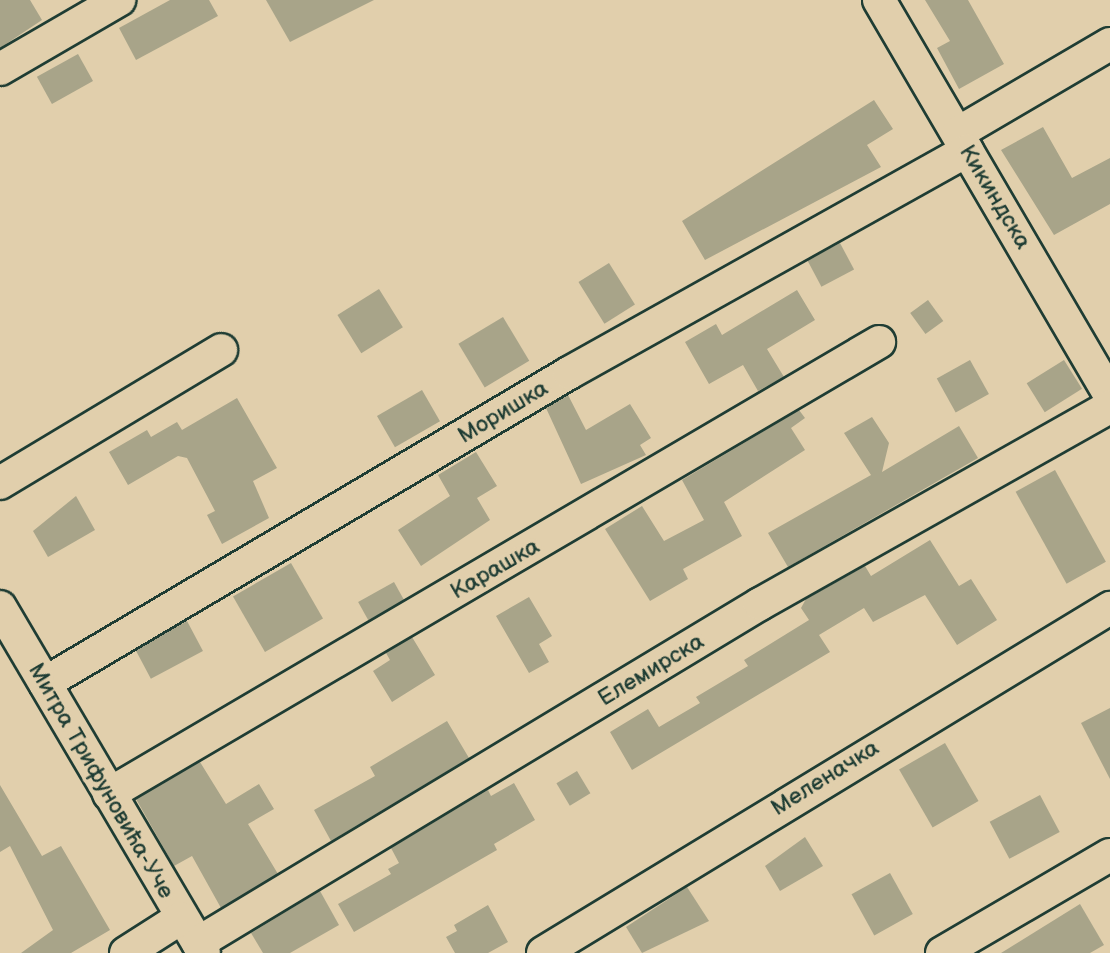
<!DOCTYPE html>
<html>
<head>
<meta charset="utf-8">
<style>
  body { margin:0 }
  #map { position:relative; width:1110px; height:953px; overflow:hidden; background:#e1cfac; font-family:"Balsamiq Sans",sans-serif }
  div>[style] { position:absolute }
  .building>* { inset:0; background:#a8a489; transform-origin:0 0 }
  .roads { filter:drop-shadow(2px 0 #1f3d34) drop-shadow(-2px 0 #1f3d34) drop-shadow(0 2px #1f3d34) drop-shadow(0 -2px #1f3d34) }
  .minor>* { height:32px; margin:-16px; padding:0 16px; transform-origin:16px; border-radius:16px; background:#e1cfac }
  span { translate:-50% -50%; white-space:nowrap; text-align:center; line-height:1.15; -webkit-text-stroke:7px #e1cfac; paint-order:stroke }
  .street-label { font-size:23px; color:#1f3d34 }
</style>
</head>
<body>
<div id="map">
  <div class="building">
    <i style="clip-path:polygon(0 0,30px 0,42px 20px,0 48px)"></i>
    <i style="clip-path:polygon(170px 0,209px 0,218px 16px,136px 60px,119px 28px)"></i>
    <i style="clip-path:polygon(266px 0,374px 0,290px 42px)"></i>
    <i style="clip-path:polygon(925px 0,968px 0,1004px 64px,959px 89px,937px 48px,950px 41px)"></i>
    <i style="left:78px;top:54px;width:31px;height:47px;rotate:61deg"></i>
    <i style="clip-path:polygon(874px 100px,893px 129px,867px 145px,881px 167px,705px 260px,682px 221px)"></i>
    <i style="clip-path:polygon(1043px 127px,1072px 178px,1110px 158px,1110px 204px,1054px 235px,1001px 150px)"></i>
    <i style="left:840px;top:243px;width:30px;height:37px;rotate:62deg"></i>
    <i style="left:609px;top:263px;width:49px;height:36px;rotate:58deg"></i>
    <i style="left:379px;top:289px;width:45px;height:49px;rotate:58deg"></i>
    <i style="clip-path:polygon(797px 290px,815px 320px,767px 349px,784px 377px,758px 391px,743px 365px,709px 384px,685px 342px,716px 324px,722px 335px)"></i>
    <i style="left:928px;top:300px;width:26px;height:22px;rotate:54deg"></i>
    <i style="left:503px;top:317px;width:51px;height:52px;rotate:59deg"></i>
    <i style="left:970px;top:360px;width:39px;height:38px;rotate:61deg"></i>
    <i style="left:1064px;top:360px;width:34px;height:44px;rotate:58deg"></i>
    <i style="left:422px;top:390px;width:36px;height:52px;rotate:60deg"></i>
    <i style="clip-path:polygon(568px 395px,586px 430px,630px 404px,651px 438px,640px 445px,646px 455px,581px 484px,546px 408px)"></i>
    <i style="clip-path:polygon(237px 398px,277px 468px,253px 481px,269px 518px,222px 544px,207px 515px,215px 511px,187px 458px,178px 456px,128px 485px,109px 452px,147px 430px,151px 437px,177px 422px,182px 430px)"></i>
    <i style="clip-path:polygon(799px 410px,805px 418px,791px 428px,805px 450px,724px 502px,742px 536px,683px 569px,688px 579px,650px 601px,605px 529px,642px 506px,664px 541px,704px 520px,682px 480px)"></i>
    <i style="clip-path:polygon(872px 417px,889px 443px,882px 472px,959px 426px,978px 458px,788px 567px,768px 533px,871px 475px,844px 433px)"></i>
    <i style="clip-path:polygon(476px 452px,497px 486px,477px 498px,490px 520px,421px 566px,398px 530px,450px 496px,438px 475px)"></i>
    <i style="left:1055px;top:470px;width:105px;height:45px;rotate:61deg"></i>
    <i style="clip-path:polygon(76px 496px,95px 530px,48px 557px,33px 531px)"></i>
    <i style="clip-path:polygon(930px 540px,959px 586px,971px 579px,997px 620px,957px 645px,925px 595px,873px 622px,864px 608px,819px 635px,830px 652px,632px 770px,610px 732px,648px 709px,659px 727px,700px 703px,696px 697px,748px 666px,744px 660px,809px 620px,801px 608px,806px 599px,865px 566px,871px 576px)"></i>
    <i style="left:291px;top:563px;width:64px;height:67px;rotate:60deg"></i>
    <i style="left:394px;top:582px;width:21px;height:41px;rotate:61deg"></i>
    <i style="clip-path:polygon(529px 597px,552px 636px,539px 644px,549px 662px,529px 673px,496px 616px)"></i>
    <i style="left:187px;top:621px;width:34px;height:59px;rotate:62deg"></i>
    <i style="clip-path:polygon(412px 637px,435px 675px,392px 702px,373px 671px,390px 660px,386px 653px)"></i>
    <i style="clip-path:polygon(1110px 708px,1110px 779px,1081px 723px)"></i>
    <i style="clip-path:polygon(447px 721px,469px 758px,331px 841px,314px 810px,375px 776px,370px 767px)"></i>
    <i style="left:945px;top:743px;width:67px;height:53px;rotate:60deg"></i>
    <i style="clip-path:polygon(200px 762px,226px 804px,259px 784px,274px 809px,248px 824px,278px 874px,221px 908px,192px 856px,174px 866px,136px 799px)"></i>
    <i style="left:577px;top:771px;width:26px;height:24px;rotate:59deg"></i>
    <i style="clip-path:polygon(514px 783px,535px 820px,494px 844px,497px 850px,354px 932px,338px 904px,391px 874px,388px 869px,399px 863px,391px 848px,488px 790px,491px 796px)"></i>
    <i style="clip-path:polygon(0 785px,42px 856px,61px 846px,110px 930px,71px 953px,21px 953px,53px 930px,10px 846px,0 852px)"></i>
    <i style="left:1040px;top:795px;width:42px;height:57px;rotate:62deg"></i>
    <i style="clip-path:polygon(805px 837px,823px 866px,780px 891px,765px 866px)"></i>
    <i style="left:890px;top:873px;width:47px;height:44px;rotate:61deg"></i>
    <i style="clip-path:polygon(687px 887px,709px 921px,642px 953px,626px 927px)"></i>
    <i style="clip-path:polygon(320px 891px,339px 925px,290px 953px,263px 953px,251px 933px)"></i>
    <i style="clip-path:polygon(1080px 904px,1104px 945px,1090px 953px,1001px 953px)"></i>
    <i style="clip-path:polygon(488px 905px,508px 942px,488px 953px,455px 953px,446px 937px,457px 931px,454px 925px)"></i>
  </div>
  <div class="roads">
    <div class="minor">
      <i style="left:879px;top:0;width:458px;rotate:59.7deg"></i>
      <i style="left:0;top:69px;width:138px;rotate:-30.1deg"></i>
      <i style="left:958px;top:133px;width:176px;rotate:-30.4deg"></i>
      <i style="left:0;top:483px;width:258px;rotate:-31deg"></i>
      <i style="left:0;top:607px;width:402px;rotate:59.5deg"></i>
      <i style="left:45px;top:683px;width:609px;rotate:-30.61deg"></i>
      <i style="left:569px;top:373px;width:456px;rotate:-29.2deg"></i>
      <i style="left:109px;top:794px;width:893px;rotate:-30.41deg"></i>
      <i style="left:198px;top:943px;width:656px;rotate:-31.1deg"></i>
      <i style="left:760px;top:604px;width:402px;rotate:-29.4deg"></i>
      <i style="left:126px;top:953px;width:65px;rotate:-32.5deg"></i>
      <i style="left:543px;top:953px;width:664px;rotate:-31.32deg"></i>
      <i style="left:942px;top:953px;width:194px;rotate:-30.3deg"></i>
    </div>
  </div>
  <div class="street-label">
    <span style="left:995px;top:197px;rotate:59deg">Кикиндска</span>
    <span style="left:503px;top:412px;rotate:-31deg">Моришка</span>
    <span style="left:495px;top:569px;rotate:-30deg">Карашка</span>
    <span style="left:651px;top:670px;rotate:-31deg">Елемирска</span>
    <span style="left:825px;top:778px;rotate:-32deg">Меленачка</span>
    <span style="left:101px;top:781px;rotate:60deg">Митра Трифуновића-Уче</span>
  </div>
</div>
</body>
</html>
